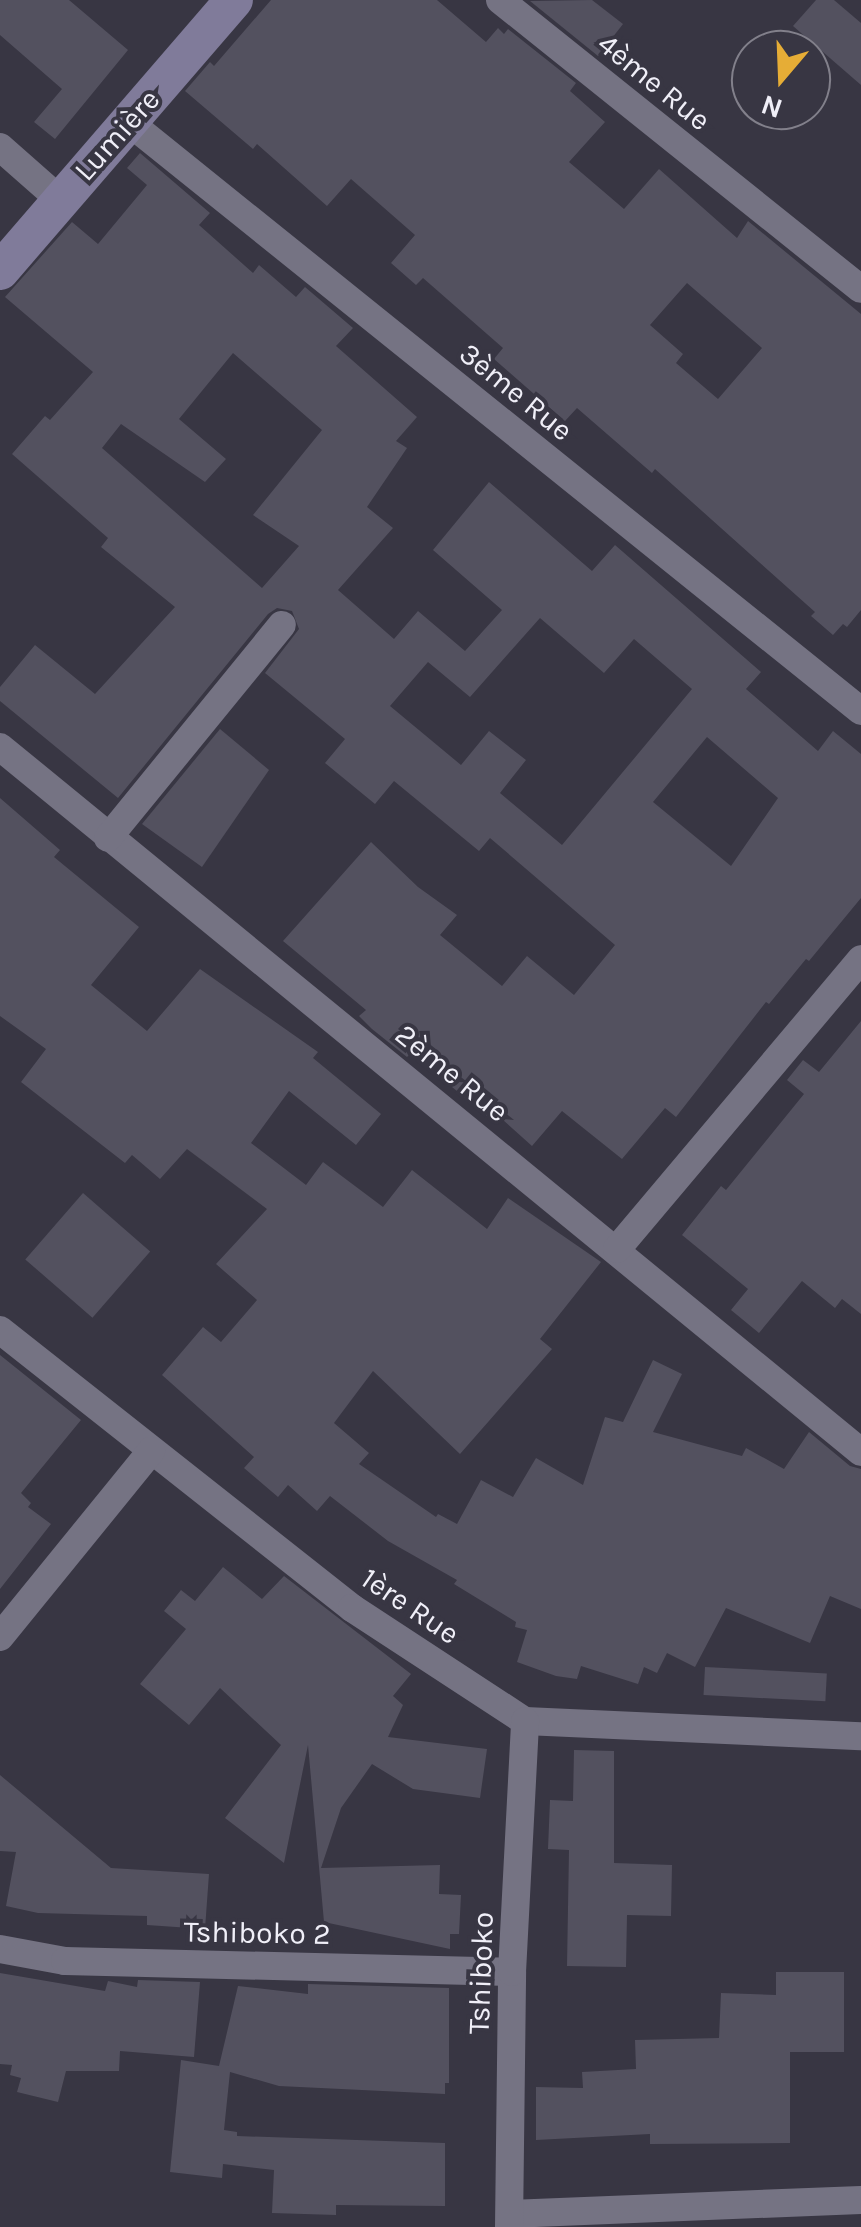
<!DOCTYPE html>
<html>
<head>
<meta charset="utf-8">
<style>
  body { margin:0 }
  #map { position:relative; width:861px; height:2227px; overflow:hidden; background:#383643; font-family:Karla,sans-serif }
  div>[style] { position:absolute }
  .building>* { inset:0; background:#53515f; transform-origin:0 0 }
  .street>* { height:28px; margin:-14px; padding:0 14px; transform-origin:14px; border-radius:14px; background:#757383 }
  .secondary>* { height:38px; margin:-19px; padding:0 19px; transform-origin:19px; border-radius:19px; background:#807b9a }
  span { translate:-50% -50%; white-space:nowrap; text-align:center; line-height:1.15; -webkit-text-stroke:8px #383643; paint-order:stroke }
  .street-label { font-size:30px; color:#f0eff8 }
  .north { position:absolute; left:731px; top:30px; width:100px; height:100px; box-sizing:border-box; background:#383643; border:2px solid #82808b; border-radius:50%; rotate:199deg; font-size:28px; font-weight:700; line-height:40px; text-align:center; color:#f0eff8 }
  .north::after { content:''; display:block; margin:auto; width:35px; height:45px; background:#e6ad36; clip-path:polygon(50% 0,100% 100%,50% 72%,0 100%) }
</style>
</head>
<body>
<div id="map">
  <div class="building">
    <i style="clip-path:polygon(0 0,69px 0,128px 50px,55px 139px,34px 122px,62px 89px,0 35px)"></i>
    <i style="clip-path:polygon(evenodd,271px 0,437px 0,486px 42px,498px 28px,504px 34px,508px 29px,576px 83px,570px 91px,605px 122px,569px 162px,624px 209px,659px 169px,737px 238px,748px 221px,861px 314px,861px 610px,847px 627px,843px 624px,833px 635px,811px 616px,815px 612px,655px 469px,652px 473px,577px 408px,565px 421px,494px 359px,503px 348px,423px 278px,416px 285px,391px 263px,415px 235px,351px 179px,327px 206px,257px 144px,253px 149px,185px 91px,210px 62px,214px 66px,271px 0,687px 283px,762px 348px,718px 399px,676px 363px,683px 354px,650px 325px,687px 283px)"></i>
    <i style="clip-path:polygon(592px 0,623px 24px,598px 56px,530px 1px)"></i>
    <i style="clip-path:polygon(816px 0,834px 0,861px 23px,861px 85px,793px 26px)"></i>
    <i style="clip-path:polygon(evenodd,140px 153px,210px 213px,199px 225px,253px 273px,259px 265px,296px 297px,305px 287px,353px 328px,336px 346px,417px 417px,396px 441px,407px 448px,367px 507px,393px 528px,338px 590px,394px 639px,418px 611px,465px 651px,502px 610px,433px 550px,489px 482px,592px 571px,615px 545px,761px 672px,746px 689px,818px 751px,833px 731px,861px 754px,861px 898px,809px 961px,806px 959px,769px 1004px,766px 1002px,676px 1117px,665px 1108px,622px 1159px,562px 1111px,532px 1146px,492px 1110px,487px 1116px,411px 1053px,407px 1057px,372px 1029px,359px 1016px,366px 1010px,283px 941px,371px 842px,418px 887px,457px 915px,440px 935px,502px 986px,527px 956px,574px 995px,615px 945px,490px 838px,479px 851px,394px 781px,375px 804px,325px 763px,345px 739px,265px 673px,299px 629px,292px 611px,277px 608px,268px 614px,118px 798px,0 701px,0 687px,35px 645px,95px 694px,175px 607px,101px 547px,108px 538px,12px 454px,45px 416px,50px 420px,93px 372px,5px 297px,72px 222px,98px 244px,147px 185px,127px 168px,140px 153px,233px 353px,322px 430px,253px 515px,299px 546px,262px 588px,102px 448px,121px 424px,205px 482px,226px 459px,179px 419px,233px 353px,140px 153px,540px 618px,604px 673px,634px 639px,692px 689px,562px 845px,500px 793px,526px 760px,489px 731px,461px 765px,390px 706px,428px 662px,470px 697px,540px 618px,140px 153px,707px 737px,778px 798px,731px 866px,653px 802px,707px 737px)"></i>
    <i style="clip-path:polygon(220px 729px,269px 770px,202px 867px,142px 824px)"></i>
    <i style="clip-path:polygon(0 798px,60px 850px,54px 857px,139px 927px,91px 985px,147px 1031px,200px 969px,318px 1052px,313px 1058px,381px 1114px,356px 1145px,289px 1091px,251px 1143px,306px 1185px,323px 1162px,383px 1207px,412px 1170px,487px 1229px,508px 1198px,601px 1262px,540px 1339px,552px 1349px,460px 1454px,373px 1371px,334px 1423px,369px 1453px,359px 1464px,436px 1517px,438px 1514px,457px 1524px,481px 1480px,513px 1497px,536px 1458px,583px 1485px,605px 1417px,623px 1422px,653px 1360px,682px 1374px,653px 1432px,742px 1456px,746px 1448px,784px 1469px,809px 1432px,850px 1466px,861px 1469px,861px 1609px,830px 1596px,810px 1643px,726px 1608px,695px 1667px,667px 1653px,657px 1673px,644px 1667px,638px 1684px,581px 1666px,577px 1679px,556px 1676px,517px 1662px,527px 1630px,515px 1627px,516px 1622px,454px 1584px,457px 1580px,388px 1541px,330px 1496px,317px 1511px,288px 1485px,278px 1497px,244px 1468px,254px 1457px,162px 1375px,203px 1327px,221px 1342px,257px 1300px,216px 1264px,267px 1209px,187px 1149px,160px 1179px,132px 1155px,125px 1163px,21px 1082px,46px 1049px,0 1016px)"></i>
    <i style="clip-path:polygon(861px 1021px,861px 1314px,842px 1299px,835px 1308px,802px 1281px,759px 1333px,731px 1310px,748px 1289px,682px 1235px,721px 1186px,726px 1190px,804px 1094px,787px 1080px,803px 1060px,819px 1072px)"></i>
    <i style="left:83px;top:1193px;width:89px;height:88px;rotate:41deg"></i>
    <i style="clip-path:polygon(0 1355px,81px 1420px,21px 1493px,31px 1503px,28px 1507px,51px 1524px,0 1589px)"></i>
    <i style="clip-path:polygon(223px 1567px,262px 1599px,284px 1576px,411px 1674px,393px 1696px,403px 1705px,388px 1737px,487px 1749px,480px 1798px,413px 1789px,372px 1764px,341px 1808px,321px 1868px,440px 1865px,439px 1894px,461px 1895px,459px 1934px,450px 1934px,450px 1949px,324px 1922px,308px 1745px,284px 1863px,225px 1818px,281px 1745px,220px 1688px,189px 1725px,140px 1684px,186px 1629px,164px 1611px,181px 1590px,195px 1601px)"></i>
    <i style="left:705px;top:1667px;width:122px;height:28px;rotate:3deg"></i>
    <i style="clip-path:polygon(574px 1750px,614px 1751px,614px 1863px,672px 1865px,671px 1916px,627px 1915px,626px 1967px,567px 1966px,569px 1850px,548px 1849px,550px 1800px,573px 1801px)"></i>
    <i style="clip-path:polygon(0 1775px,111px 1868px,209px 1874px,205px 1929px,147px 1925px,147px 1916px,38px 1913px,6px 1906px,16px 1852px,0 1851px)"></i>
    <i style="clip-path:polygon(776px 1972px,844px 1972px,844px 2052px,790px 2052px,790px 2143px,650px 2144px,650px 2134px,536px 2140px,536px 2087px,583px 2088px,582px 2072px,636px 2069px,635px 2040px,719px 2038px,721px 1993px,776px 1995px)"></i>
    <i style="clip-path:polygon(0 1973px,105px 1991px,108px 1981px,137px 1987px,138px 1980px,200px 1982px,194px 2057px,120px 2051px,119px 2071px,66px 2071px,58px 2102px,17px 2092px,21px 2078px,10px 2075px,12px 2065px,0 2064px)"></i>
    <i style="clip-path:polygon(308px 1984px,449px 1988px,449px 2083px,445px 2083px,445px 2094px,279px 2086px,230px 2072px,224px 2130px,237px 2132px,237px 2136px,445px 2143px,445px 2206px,336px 2205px,336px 2215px,272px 2213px,274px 2170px,223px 2164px,222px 2178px,170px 2172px,181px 2060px,219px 2066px,238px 1986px,308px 1994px)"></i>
  </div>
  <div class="street">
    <i style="left:500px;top:0;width:462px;rotate:38.7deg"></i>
    <i style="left:130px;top:123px;width:938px;rotate:38.81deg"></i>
    <i style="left:0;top:147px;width:79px;rotate:41.4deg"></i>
    <i style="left:0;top:747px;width:1113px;rotate:39.31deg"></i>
    <i style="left:108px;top:838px;width:275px;rotate:-50.8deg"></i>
    <i style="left:617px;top:1249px;width:379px;rotate:-49.9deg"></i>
    <i style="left:0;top:1330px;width:449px;rotate:38.3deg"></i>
    <i style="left:352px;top:1608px;width:207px;rotate:33.2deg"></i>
    <i style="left:525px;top:1721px;width:336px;rotate:2.6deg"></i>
    <i style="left:0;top:1637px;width:240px;rotate:-50.9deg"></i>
    <i style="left:0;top:1949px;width:66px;rotate:10.5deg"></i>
    <i style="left:65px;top:1961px;width:447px;rotate:1.4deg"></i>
    <i style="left:510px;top:2214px;width:351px;rotate:-2.3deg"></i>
    <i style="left:509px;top:2227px;width:255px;rotate:-89.3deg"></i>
    <i style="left:512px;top:1972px;width:251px;rotate:-87deg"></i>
  </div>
  <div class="secondary">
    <i style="left:0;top:271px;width:358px;rotate:-49.2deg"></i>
  </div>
  <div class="street-label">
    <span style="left:654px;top:82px;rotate:39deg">4ème Rue</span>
    <span style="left:117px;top:135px;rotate:-48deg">Lumière</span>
    <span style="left:516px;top:392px;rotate:39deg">3ème Rue</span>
    <span style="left:452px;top:1073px;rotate:39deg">2ème Rue</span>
    <span style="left:410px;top:1606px;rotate:34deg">1ère Rue</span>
    <span style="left:257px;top:1933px;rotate:1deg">Tshiboko 2</span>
    <span style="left:481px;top:1973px;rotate:-88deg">Tshiboko</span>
  </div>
  <div class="north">N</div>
</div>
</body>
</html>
